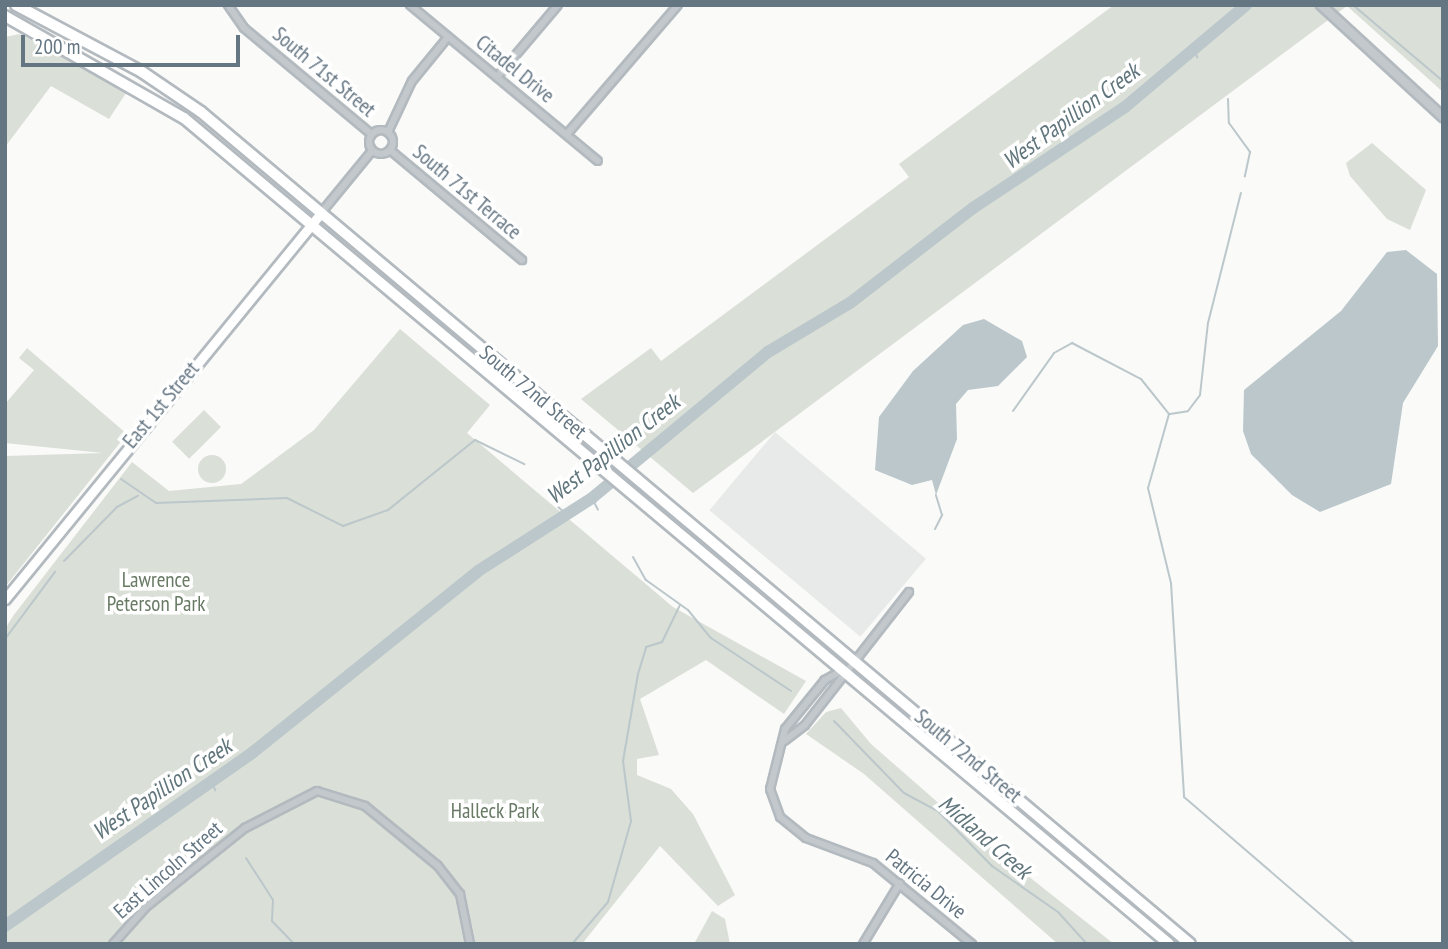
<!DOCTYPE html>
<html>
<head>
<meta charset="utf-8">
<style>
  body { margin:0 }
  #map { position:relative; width:1448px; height:949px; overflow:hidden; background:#fafaf8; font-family:"PT Sans Narrow",sans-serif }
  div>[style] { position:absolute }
  .built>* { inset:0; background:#e8e9e9; transform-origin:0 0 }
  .green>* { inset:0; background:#dadfd7; transform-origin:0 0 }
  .round { border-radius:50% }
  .water>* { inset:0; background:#bbc7cb }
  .stream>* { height:2px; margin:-1px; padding:0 1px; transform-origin:1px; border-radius:1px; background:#bbc7cb }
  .river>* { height:12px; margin:-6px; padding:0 6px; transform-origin:6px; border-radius:6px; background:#bbc7cb }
  .roads { filter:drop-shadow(2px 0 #b3babf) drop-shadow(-2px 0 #b3babf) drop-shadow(0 2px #b3babf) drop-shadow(0 -2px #b3babf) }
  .minor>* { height:6px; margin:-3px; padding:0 3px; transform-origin:3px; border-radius:3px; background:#c3c8cc }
  .minor>.ring { margin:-3px; padding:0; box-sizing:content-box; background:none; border:6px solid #c3c8cc; border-radius:50% }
  .tertiary>* { height:8px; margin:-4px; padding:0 4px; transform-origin:4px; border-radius:4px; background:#c3c8cc }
  .secondary>* { height:9px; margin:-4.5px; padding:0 4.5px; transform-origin:4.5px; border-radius:4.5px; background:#fff }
  .primary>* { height:10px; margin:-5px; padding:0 5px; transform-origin:5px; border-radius:5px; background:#fff }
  span { translate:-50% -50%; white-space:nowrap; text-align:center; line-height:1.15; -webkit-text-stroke:7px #fff; paint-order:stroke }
  .street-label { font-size:21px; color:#657683 }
  .park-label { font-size:21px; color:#687a64 }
  .water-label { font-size:23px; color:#60757c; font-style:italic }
  .frame { position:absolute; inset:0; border:7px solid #657683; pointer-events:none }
  .scale { position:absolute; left:21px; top:35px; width:219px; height:32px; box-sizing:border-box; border:4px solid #657683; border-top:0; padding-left:9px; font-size:21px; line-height:24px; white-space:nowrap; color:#657683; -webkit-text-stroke:5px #fff; paint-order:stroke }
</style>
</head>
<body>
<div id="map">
  <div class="built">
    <i style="left:775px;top:432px;width:197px;height:102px;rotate:40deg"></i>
  </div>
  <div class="green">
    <i style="clip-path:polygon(1114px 5px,1443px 5px,1443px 92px,1347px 6px,693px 493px,581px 399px,651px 348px,661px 361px,909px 177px,899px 164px)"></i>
    <i style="clip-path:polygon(20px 34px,128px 90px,109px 119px,51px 86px,5px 147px,5px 37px)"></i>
    <i style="clip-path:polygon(1372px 143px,1426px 190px,1410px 230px,1387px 219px,1350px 176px,1346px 163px)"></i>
    <i style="clip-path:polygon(400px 329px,490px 405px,467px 433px,673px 607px,806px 681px,784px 714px,706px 660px,640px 699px,659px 755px,637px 759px,637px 775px,671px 789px,693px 814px,735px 895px,718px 906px,660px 846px,582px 944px,5px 944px,5px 629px,13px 616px,132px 462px,169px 491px,241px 484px,314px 430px)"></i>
    <i style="clip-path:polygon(27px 348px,127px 434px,5px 587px,5px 456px,103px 453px,5px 443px,5px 404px,34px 370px,19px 358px)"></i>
    <i style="left:204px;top:410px;width:24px;height:45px;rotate:45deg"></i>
    <i class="round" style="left:198px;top:455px;width:28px;height:28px"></i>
    <i style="clip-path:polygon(841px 708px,871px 744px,966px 827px,1114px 944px,1058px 944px,864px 774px,806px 734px,826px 712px)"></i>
    <i style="clip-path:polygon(712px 911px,725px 919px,730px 944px,694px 944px)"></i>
  </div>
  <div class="water">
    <i style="clip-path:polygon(1406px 250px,1437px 274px,1438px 346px,1403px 403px,1391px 484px,1320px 512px,1292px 495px,1251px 454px,1243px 431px,1244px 390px,1341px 311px,1387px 252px)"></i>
    <i style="clip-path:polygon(984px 319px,1022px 341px,1027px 357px,998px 386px,968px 390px,956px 404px,957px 439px,936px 495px,932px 480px,912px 485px,875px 470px,879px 417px,913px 371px,963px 325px)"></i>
  </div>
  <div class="stream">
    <i style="left:1353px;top:5px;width:118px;rotate:40.2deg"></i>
    <i style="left:1194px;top:49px;width:9px;rotate:69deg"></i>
    <i style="left:1228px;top:99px;width:24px;rotate:88deg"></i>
    <i style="left:1229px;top:123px;width:36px;rotate:54deg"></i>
    <i style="left:1250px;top:152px;width:25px;rotate:102deg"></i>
    <i style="left:1013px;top:411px;width:71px;rotate:-54.7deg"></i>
    <i style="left:1054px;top:353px;width:21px;rotate:-29deg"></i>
    <i style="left:1072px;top:343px;width:78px;rotate:27.6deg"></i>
    <i style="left:1141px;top:379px;width:45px;rotate:51.3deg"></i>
    <i style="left:1169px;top:414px;width:77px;rotate:105.8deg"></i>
    <i style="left:1148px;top:488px;width:98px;rotate:76.4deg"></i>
    <i style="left:1171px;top:583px;width:214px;rotate:86.5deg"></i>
    <i style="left:1184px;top:797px;width:225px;rotate:40.7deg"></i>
    <i style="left:1170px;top:414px;width:18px;rotate:-9deg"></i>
    <i style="left:1188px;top:411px;width:20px;rotate:-53deg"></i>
    <i style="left:1200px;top:395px;width:72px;rotate:-83.7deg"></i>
    <i style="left:1208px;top:323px;width:134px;rotate:-75.8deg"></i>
    <i style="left:121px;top:479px;width:42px;rotate:34.4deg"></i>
    <i style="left:156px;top:503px;width:131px;rotate:-2.2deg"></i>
    <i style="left:287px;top:498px;width:63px;rotate:26.6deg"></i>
    <i style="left:343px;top:526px;width:48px;rotate:-19.6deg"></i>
    <i style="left:388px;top:510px;width:112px;rotate:-38.8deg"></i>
    <i style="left:475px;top:440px;width:55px;rotate:26.1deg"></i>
    <i style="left:592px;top:498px;width:13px;rotate:63deg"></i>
    <i style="left:556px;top:505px;width:13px;rotate:42deg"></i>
    <i style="left:935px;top:529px;width:16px;rotate:-63deg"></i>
    <i style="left:942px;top:515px;width:21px;rotate:-107deg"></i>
    <i style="left:633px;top:557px;width:26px;rotate:61deg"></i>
    <i style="left:646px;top:580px;width:52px;rotate:35.5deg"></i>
    <i style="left:688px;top:610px;width:36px;rotate:51deg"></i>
    <i style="left:711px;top:638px;width:96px;rotate:33.5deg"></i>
    <i style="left:64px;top:561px;width:76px;rotate:-45.5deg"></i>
    <i style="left:117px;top:507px;width:24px;rotate:-28deg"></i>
    <i style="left:5px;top:639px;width:84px;rotate:-53.3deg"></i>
    <i style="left:834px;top:721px;width:100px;rotate:45.8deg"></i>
    <i style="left:904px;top:793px;width:40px;rotate:28deg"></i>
    <i style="left:939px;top:812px;width:76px;rotate:45.5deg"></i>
    <i style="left:992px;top:866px;width:80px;rotate:34.9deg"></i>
    <i style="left:1058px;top:912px;width:43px;rotate:47.8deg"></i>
    <i style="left:212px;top:782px;width:9px;rotate:69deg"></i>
    <i style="left:246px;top:858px;width:50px;rotate:57.3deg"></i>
    <i style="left:273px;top:900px;width:21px;rotate:93deg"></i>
    <i style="left:272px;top:921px;width:32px;rotate:46deg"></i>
    <i style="left:572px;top:944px;width:55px;rotate:-49.4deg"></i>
    <i style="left:608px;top:902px;width:84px;rotate:-74.1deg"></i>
    <i style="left:631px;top:821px;width:61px;rotate:-97.6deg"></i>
    <i style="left:623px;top:761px;width:88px;rotate:-80.2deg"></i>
    <i style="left:638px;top:674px;width:28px;rotate:-73deg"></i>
    <i style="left:646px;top:647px;width:17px;rotate:-17deg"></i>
    <i style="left:662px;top:642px;width:41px;rotate:-64.1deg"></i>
  </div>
  <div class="river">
    <i style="left:5px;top:926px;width:302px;rotate:-35deg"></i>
    <i style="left:252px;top:753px;width:290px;rotate:-38.8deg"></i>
    <i style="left:478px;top:571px;width:135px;rotate:-32.6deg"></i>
    <i style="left:592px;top:498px;width:229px;rotate:-39.7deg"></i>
    <i style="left:768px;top:352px;width:96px;rotate:-30.9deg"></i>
    <i style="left:850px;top:303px;width:155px;rotate:-37.7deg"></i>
    <i style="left:973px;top:208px;width:182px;rotate:-33.6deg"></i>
    <i style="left:1125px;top:107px;width:158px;rotate:-40.1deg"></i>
  </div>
  <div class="roads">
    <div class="minor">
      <i style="left:228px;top:5px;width:28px;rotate:55deg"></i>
      <i style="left:244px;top:28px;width:165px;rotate:39.8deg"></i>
      <i style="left:410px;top:5px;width:244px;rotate:39.7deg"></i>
      <i style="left:497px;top:77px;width:94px;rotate:-49.7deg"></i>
      <i class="ring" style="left:369px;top:130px;width:18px;height:18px"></i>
      <i style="left:388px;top:132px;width:56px;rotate:-64.8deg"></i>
      <i style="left:412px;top:81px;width:57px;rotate:-50.7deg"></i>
      <i style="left:567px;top:134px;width:170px;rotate:-49.3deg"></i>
      <i style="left:390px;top:150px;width:172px;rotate:39.8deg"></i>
      <i style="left:321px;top:213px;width:80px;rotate:-50.6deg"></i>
      <i style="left:843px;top:670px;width:21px;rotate:151deg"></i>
      <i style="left:825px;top:680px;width:63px;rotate:129.2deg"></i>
      <i style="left:785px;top:729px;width:62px;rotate:104deg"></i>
      <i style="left:770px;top:789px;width:30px;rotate:70deg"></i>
      <i style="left:780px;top:817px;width:33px;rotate:39deg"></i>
      <i style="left:806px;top:838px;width:72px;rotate:20.5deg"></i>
      <i style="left:873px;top:863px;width:128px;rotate:39.3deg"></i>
      <i style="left:784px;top:741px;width:26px;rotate:-37deg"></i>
      <i style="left:805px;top:725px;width:169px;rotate:-52deg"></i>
      <i style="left:113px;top:944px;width:50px;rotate:-48.3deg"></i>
      <i style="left:146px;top:907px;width:127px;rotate:-38.6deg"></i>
      <i style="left:245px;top:828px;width:81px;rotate:-27.2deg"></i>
      <i style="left:317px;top:791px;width:50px;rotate:17.4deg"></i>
      <i style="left:365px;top:806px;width:94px;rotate:39.4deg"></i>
      <i style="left:438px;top:866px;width:36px;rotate:52deg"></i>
      <i style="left:460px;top:894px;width:51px;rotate:78.7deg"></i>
      <i style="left:863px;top:944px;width:71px;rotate:-58.8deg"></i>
    </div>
    <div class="tertiary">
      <i style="left:1321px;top:5px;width:166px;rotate:42.6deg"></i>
    </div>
    <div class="secondary">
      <i style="left:5px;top:599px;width:499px;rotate:-50.7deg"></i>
    </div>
    <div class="primary">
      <i style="left:16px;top:5px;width:143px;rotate:28deg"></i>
      <i style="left:142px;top:72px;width:71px;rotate:34.1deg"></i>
      <i style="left:201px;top:112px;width:1292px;rotate:40.07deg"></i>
      <i style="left:5px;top:16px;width:206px;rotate:29.7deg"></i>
      <i style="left:184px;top:118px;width:1285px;rotate:39.98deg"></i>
    </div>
  </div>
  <div class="street-label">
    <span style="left:515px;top:69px;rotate:39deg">Citadel Drive</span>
    <span style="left:324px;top:72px;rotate:40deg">South 71st Street</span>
    <span style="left:467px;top:192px;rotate:40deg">South 71st Terrace</span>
    <span style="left:533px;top:392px;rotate:40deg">South 72nd Street</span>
    <span style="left:161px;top:405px;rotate:-50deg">East 1st Street</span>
    <span style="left:968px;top:756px;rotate:40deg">South 72nd Street</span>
    <span style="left:168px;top:870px;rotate:-41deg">East Lincoln Street</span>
    <span style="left:926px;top:884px;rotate:39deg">Patricia Drive</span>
  </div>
  <div class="park-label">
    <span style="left:156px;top:592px">Lawrence<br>Peterson Park</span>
    <span style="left:495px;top:811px">Halleck Park</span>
  </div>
  <div class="water-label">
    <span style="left:1071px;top:116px;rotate:-36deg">West Papillion Creek</span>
    <span style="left:613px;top:449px;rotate:-38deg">West Papillion Creek</span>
    <span style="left:162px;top:789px;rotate:-34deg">West Papillion Creek</span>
    <span style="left:985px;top:837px;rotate:41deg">Midland Creek</span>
  </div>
  <div class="frame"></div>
  <div class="scale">200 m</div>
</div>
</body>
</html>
